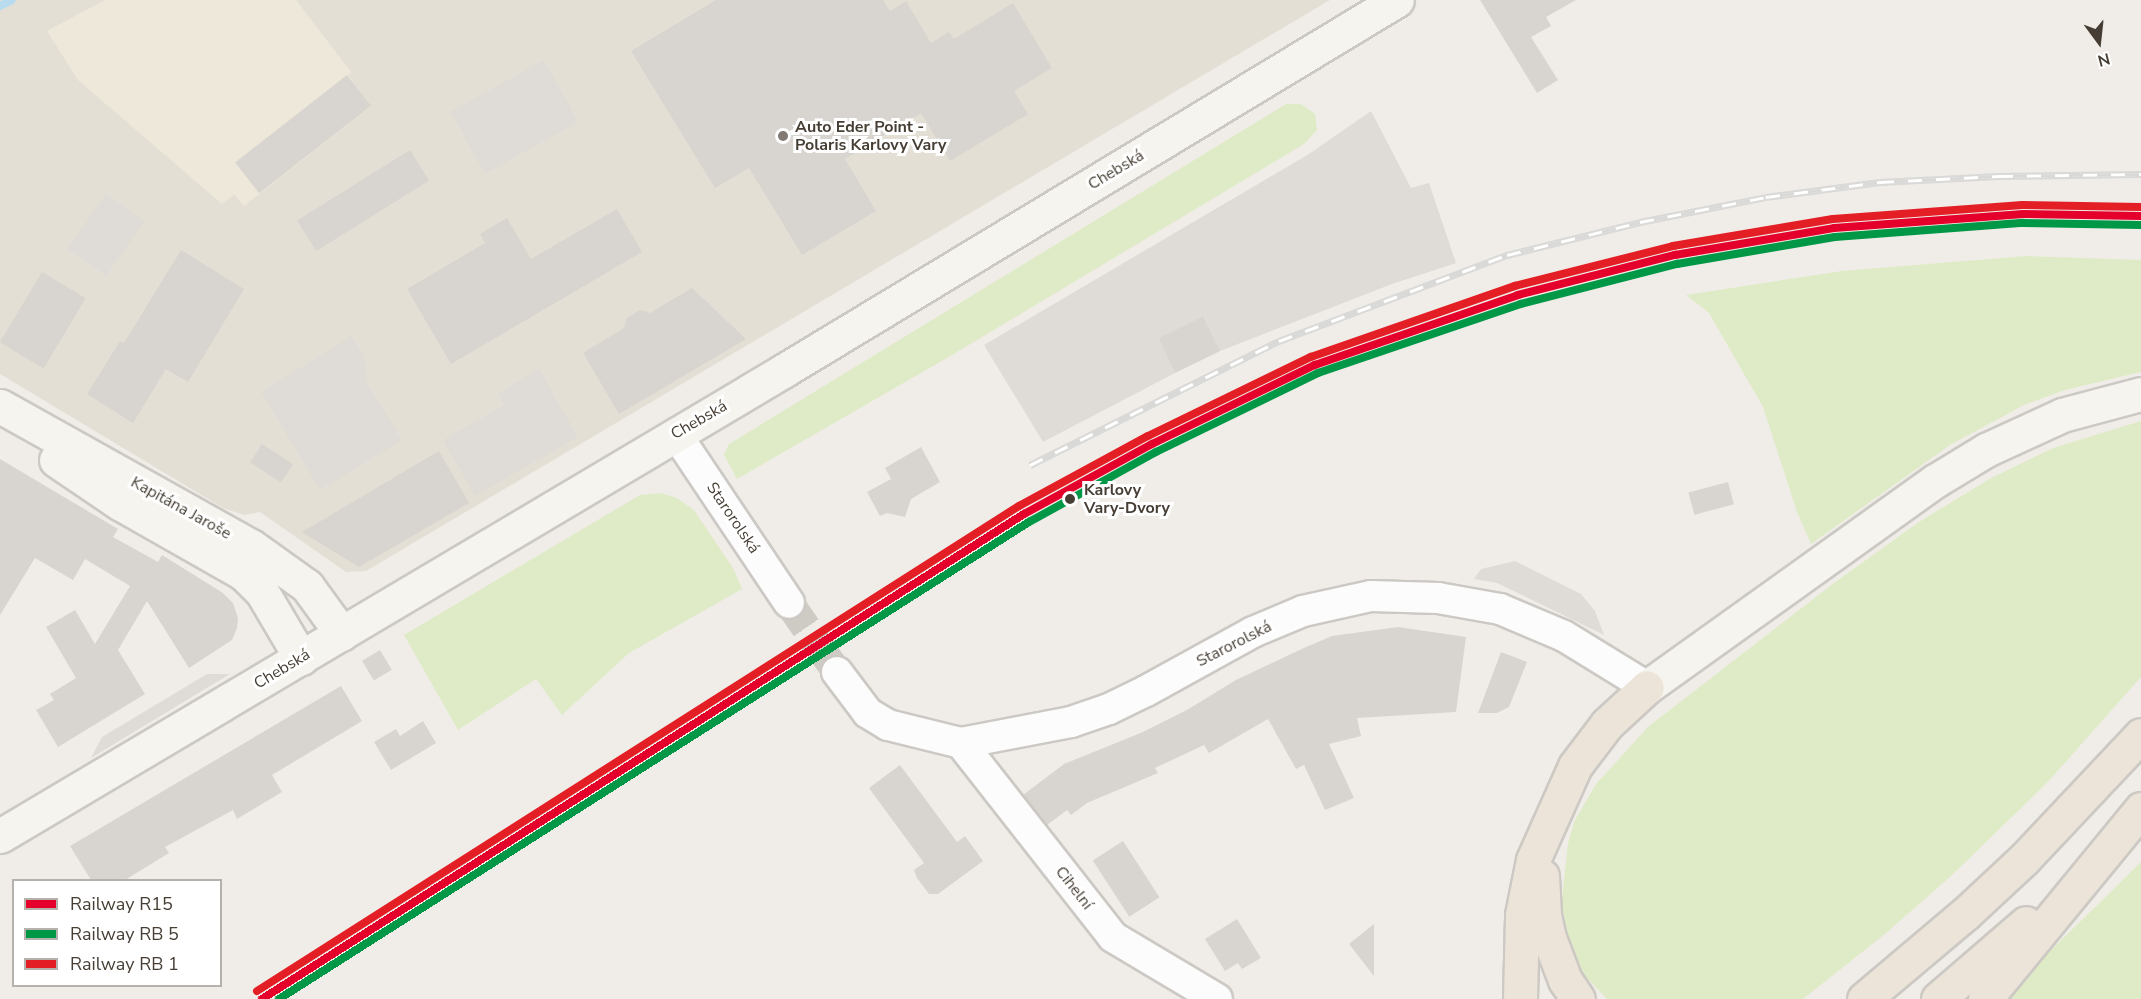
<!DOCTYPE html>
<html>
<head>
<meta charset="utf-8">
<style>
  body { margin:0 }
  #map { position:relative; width:2141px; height:999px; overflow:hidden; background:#f0ede8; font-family:"Nunito Sans",sans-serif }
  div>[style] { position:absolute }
  .residential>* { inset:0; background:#e4dfd5 }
  .education>* { inset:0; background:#eee8da }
  .green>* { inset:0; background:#dfebc6 }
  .parking>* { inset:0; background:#dfdcd8; transform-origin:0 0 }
  .stream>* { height:8px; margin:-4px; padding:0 4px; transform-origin:4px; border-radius:4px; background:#b7dcf0 }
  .building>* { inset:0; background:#d8d4cf; transform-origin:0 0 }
  .street-tunnel>* { height:30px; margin-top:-15px; transform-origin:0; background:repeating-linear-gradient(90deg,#cecac4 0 30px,transparent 0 45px) }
  .roads { filter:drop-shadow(2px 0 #ccc9c4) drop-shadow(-2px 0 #ccc9c4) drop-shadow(0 2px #ccc9c4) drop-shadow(0 -2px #ccc9c4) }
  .street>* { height:30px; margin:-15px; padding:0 15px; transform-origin:15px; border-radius:15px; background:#fdfcfc }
  .secondary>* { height:33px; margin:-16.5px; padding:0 16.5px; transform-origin:16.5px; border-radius:16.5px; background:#f6f4ee }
  .highway>* { height:33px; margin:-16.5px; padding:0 16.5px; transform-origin:16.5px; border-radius:16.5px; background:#ece4d8 }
  .rail>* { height:7px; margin-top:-3.5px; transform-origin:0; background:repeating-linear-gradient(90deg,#fff 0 14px,#d9d9d8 0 28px); box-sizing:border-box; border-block:2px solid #d9d9d8 }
  .rail-1>* { height:8px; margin:-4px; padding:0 4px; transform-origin:4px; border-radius:4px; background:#e4002b }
  .rail-2>* { height:8px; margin:-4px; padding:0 4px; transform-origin:4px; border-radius:4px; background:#009847 }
  .rail-3>* { height:8px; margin:-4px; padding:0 4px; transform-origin:4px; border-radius:4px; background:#e31e25 }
  .dots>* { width:16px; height:16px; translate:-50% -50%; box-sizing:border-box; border:3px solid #fff; border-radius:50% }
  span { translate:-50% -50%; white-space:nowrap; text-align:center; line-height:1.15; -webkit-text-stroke:6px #fff; paint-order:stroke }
  .poi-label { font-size:16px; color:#463e34; font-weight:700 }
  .left { translate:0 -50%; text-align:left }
  .street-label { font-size:16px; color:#463e34 }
  .stop-label { font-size:16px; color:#463e34; font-weight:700 }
  .legend { position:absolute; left:12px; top:879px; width:210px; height:108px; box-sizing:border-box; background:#fff; border:2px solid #b5b2ae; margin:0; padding:8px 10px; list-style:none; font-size:18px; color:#463e34 }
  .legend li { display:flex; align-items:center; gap:12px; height:30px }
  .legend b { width:30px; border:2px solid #b5b2ae }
  .north { position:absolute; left:2069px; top:12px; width:60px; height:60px; -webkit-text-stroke:4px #fff; paint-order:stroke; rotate:165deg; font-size:16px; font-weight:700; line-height:24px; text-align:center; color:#463e34 }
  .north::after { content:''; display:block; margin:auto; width:21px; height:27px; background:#463e34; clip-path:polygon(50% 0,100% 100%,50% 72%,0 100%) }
</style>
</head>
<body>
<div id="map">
  <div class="residential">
    <i style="clip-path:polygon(0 0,1330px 0,366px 571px,346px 572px,260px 512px,244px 515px,223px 508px,0 374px)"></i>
  </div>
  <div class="education">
    <i style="clip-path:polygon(105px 0,296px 0,351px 72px,348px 75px,371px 106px,244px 206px,234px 194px,222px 204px,78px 80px,47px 31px)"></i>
  </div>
  <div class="green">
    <i style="clip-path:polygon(1286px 104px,1301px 104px,1315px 114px,1317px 130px,1304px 144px,947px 358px,737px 479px,724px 455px,729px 444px)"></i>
    <i style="clip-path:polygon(2026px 256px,2141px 260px,2141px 372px,2065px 390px,2024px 405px,1950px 445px,1811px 544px,1797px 512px,1763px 407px,1709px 313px,1686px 295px,1842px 271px)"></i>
    <i style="clip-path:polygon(2141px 421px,2141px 677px,2047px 783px,1951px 876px,1885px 934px,1803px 999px,1607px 999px,1586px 977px,1570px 948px,1561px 907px,1568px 843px,1575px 820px,1596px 784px,1649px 726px,1834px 583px,1919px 522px,1991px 478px,2053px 448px)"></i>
    <i style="clip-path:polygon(661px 493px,677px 498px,694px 510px,733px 568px,742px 589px,629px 653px,562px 715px,536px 679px,458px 730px,404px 635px,640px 495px)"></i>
    <i style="clip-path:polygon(2141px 862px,2141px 999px,2003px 999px,2043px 958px)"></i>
  </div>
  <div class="parking">
    <i style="left:544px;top:60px;width:71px;height:107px;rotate:61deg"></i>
    <i style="clip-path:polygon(1371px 111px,1411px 188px,1429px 183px,1456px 263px,1392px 284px,1220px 351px,1203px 316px,1158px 338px,1175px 373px,1043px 442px,984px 345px,1309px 154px)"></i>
    <i style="left:106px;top:194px;width:47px;height:67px;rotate:35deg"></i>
    <i style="clip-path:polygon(352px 336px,364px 356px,367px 383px,402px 440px,320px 490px,261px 392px)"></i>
    <i style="clip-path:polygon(539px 369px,578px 437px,475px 496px,443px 440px,504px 405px,498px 393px)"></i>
    <i style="clip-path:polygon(1515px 561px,1581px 594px,1595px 611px,1604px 635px,1497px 583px,1474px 579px,1481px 569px)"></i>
    <i style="clip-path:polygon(207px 674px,230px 674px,91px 758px,102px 737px)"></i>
  </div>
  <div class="stream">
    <i style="left:0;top:6px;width:13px;rotate:-27deg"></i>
  </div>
  <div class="building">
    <i style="clip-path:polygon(716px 0,883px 0,890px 11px,906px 1px,931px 43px,949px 32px,954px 39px,1013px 3px,1052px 68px,1014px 91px,1028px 114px,950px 161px,921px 113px,845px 159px,876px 211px,802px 255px,749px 168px,715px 188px,631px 51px)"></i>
    <i style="clip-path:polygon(1480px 0,1576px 0,1546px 17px,1551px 26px,1531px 37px,1558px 80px,1537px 93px)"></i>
    <i style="left:347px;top:75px;width:39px;height:142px;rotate:52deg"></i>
    <i style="left:410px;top:150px;width:36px;height:133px;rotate:58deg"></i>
    <i style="clip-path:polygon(617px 209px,642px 252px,451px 364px,407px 289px,485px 243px,480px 234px,507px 218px,531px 259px)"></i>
    <i style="clip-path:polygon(181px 250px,244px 289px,188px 382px,166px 369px,133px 423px,87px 394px,120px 341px,124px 343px)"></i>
    <i style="left:42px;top:272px;width:51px;height:82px;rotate:31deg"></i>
    <i style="clip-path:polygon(692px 288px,746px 339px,619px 414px,583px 353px,624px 328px,627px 318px,640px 310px,650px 313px)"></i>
    <i style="left:1203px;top:316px;width:39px;height:50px;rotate:64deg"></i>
    <i style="left:262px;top:444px;width:37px;height:22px;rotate:33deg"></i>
    <i style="clip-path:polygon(921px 447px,940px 482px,911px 499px,905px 517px,887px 513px,880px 516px,867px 492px,891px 479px,885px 468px)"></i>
    <i style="clip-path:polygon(439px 451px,469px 503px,359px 567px,302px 532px)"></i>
    <i style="clip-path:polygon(0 459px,118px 529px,113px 537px,158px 562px,162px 555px,223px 593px,233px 603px,238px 618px,237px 628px,232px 640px,189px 668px,147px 601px,118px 650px,145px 694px,58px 747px,36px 710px,54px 700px,50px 694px,76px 678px,46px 627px,75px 610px,95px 644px,130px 586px,85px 559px,73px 580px,35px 558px,0 615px)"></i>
    <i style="left:1728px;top:482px;width:23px;height:41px;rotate:75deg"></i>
    <i style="clip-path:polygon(1398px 627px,1466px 637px,1456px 712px,1357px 718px,1361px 736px,1329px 744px,1354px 798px,1325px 810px,1304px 765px,1296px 769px,1268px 719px,1209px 753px,1204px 745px,1155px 768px,1158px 773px,1087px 803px,1071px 815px,1067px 810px,1047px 825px,1023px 795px,1064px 764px,1143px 732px,1187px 710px,1236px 680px,1306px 647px,1332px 636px)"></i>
    <i style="left:380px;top:650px;width:23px;height:21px;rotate:59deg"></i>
    <i style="clip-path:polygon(1501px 652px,1527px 662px,1509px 707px,1497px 713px,1478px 713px)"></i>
    <i style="clip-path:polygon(341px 686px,362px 721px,272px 775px,282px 792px,237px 819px,233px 810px,165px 847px,169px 853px,125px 880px,91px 880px,70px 846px)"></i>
    <i style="clip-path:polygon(423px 721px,436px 743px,391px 770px,374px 742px,396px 729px,400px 736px)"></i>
    <i style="clip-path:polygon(900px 765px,957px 842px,965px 836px,983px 861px,938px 894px,929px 894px,917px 878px,914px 870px,924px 863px,869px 788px)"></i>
    <i style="left:1123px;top:841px;width:67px;height:36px;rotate:57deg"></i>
    <i style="clip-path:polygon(1237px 919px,1261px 958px,1242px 969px,1238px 963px,1225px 971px,1205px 939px)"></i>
    <i style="clip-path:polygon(1374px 924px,1374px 976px,1349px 944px)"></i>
  </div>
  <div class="street-tunnel">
    <i style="left:789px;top:603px;width:84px;rotate:55.2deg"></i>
  </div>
  <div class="roads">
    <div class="street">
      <i style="left:676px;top:434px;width:203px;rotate:56.2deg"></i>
      <i style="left:837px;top:672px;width:51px;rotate:52.9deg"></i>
      <i style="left:868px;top:713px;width:23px;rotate:31deg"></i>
      <i style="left:888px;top:725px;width:75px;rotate:13.9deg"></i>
      <i style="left:961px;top:743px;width:112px;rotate:-10.8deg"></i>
      <i style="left:1071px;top:722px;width:40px;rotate:-18.9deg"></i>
      <i style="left:1109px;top:709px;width:41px;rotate:-25.9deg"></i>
      <i style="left:1146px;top:691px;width:122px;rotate:-28.9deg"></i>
      <i style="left:1253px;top:632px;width:54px;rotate:-22.8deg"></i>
      <i style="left:1303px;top:611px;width:70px;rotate:-12.4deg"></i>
      <i style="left:1371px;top:596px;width:67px;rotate:1.7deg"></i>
      <i style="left:1438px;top:598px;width:63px;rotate:10.1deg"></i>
      <i style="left:1500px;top:609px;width:69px;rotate:22.9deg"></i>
      <i style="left:1564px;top:636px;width:97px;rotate:31.6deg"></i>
      <i style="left:961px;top:743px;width:246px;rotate:51.9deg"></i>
      <i style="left:1113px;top:937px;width:121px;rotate:30.8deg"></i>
    </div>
    <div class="secondary">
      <i style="left:0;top:406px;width:287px;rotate:29.2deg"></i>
      <i style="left:251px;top:546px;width:69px;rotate:35.5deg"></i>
      <i style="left:307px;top:586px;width:59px;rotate:53.9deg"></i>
      <i style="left:56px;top:460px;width:78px;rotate:34.1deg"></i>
      <i style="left:121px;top:504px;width:142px;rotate:29.6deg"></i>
      <i style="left:244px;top:574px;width:25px;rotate:45deg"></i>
      <i style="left:262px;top:592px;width:77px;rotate:59.4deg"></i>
      <i style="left:1647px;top:687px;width:354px;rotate:-35.6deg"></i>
      <i style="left:1935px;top:481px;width:60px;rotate:-31.3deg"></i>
      <i style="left:1986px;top:450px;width:84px;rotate:-24.7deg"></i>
      <i style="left:2062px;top:415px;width:82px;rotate:-14.9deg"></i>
      <i style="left:0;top:836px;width:911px;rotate:-30.7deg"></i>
      <i style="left:783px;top:371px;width:717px;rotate:-31.14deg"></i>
    </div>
    <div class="highway">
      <i style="left:1542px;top:876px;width:39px;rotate:87deg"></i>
      <i style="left:1544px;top:915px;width:24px;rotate:78deg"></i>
      <i style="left:1549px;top:938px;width:45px;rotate:69.1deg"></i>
      <i style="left:1565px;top:980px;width:23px;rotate:56deg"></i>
      <i style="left:1520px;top:999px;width:84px;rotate:-88.6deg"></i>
      <i style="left:1522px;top:915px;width:56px;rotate:-78.7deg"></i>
      <i style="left:1533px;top:860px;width:103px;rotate:-65.9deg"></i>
      <i style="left:1575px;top:766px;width:53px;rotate:-52.7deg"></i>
      <i style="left:1607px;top:724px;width:54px;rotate:-42.8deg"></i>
      <i style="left:1864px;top:999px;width:132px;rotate:-40.1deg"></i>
      <i style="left:1965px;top:914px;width:82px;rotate:-43deg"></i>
      <i style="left:2025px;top:858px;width:169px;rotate:-46.7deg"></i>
      <i style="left:1938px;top:999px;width:116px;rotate:-40.8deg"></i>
      <i style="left:1985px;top:999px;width:246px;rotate:-50.6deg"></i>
    </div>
  </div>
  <div class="rail">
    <i style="left:1030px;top:465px;width:278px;rotate:-26.5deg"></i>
    <i style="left:1279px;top:341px;width:244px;rotate:-20.7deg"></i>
    <i style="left:1507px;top:255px;width:137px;rotate:-13.9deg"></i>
    <i style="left:1640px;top:222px;width:128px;rotate:-11.2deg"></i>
    <i style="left:1766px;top:197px;width:115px;rotate:-7.5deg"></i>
    <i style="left:1880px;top:182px;width:119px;rotate:-2.9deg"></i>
    <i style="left:1999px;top:176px;width:142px;rotate:-0.8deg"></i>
  </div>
  <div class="rail-1">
    <i style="left:262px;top:999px;width:903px;rotate:-32.48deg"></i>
    <i style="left:1024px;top:514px;width:146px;rotate:-28.7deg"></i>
    <i style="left:1152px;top:444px;width:181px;rotate:-25.9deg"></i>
    <i style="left:1315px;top:365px;width:215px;rotate:-19deg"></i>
    <i style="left:1518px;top:295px;width:162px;rotate:-14.3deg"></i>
    <i style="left:1675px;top:255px;width:161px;rotate:-9.6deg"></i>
    <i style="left:1834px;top:228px;width:190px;rotate:-4.2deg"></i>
    <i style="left:2023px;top:214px;width:118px;rotate:1deg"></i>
  </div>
  <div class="rail-2">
    <i style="left:279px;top:999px;width:889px;rotate:-32.46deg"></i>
    <i style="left:1029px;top:522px;width:145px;rotate:-28.9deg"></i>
    <i style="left:1156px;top:452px;width:180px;rotate:-26deg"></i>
    <i style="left:1318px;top:373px;width:214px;rotate:-18.8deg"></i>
    <i style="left:1521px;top:304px;width:161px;rotate:-14.4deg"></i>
    <i style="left:1677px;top:264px;width:160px;rotate:-9.7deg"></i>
    <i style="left:1835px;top:237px;width:189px;rotate:-4.3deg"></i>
    <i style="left:2023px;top:223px;width:118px;rotate:1deg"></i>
  </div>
  <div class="rail-3">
    <i style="left:257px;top:991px;width:903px;rotate:-32.48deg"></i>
    <i style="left:1019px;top:506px;width:147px;rotate:-28.5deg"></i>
    <i style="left:1148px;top:436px;width:181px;rotate:-25.9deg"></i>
    <i style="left:1311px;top:357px;width:216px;rotate:-19.2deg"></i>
    <i style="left:1515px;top:286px;width:163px;rotate:-14.2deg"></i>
    <i style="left:1673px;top:246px;width:162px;rotate:-9.6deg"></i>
    <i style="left:1833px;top:219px;width:190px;rotate:-4.2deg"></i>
    <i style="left:2022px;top:205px;width:119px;rotate:1deg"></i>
  </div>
  <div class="dots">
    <i style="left:783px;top:136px;background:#827b73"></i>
    <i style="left:1070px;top:499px;background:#463e34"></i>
  </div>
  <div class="poi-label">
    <span class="left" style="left:795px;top:136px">Auto Eder Point -<br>Polaris Karlovy Vary</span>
  </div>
  <div class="street-label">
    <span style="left:1116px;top:170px;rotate:-31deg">Chebská</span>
    <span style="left:699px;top:420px;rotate:-30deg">Chebská</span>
    <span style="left:181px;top:508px;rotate:29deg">Kapitána Jaroše</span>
    <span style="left:733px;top:518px;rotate:56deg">Starorolská</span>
    <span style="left:1234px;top:644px;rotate:-27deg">Starorolská</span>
    <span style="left:282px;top:669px;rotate:-31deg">Chebská</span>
    <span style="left:1074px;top:888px;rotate:52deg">Cihelní</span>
  </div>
  <div class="stop-label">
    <span class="left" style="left:1084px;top:499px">Karlovy<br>Vary-Dvory</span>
  </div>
  <ul class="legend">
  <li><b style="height:8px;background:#e4002b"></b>Railway R15</li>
  <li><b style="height:8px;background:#009847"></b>Railway RB 5</li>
  <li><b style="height:8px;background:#e31e25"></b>Railway RB 1</li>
  </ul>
  <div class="north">N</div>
</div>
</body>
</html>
